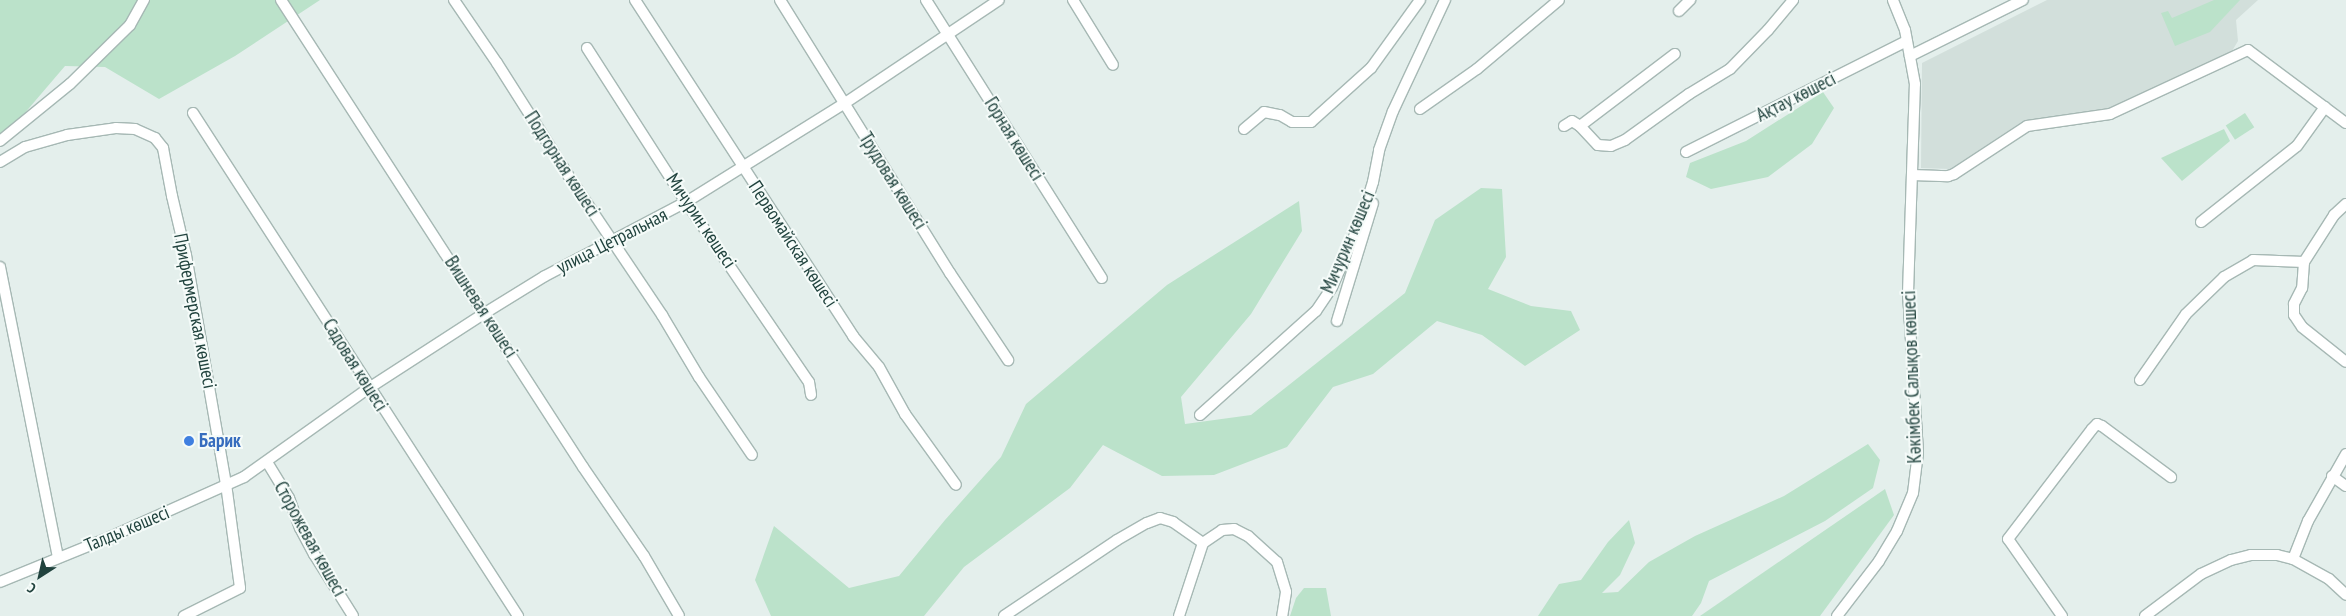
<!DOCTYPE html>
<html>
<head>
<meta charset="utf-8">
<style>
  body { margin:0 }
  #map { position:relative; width:2346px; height:616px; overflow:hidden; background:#e4efec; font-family:"PT Sans Narrow",sans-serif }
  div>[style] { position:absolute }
  .built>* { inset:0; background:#d2dfdb }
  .green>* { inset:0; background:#bbe2ca; transform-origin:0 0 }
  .roads { filter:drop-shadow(1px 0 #a6b8b4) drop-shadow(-1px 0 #a6b8b4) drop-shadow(0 1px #a6b8b4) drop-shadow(0 -1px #a6b8b4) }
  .minor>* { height:10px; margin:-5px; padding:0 5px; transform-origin:5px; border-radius:5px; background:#fff }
  .dots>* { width:14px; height:14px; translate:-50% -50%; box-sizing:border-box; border:2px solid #f5fbf9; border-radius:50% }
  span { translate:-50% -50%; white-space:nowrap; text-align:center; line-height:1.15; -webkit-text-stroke:4px #f5fbf9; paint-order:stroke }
  .street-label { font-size:19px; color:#21433e }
  .shop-label { font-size:19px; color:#366cbe; font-weight:700 }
  .left { translate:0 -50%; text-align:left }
  .north { position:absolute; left:15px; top:551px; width:50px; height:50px; -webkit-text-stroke:4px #f5fbf9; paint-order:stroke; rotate:215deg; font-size:14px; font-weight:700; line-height:20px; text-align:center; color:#21433e }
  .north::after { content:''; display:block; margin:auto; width:18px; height:22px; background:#21433e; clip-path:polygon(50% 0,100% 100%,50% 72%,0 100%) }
</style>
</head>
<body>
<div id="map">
  <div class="built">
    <i style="clip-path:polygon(2047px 0,2258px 0,2236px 20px,2238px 41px,2232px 51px,2109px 108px,2023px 121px,1950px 169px,1921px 168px,1922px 63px)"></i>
  </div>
  <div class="green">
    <i style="clip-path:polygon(0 0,320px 0,235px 56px,159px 99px,105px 67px,65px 66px,0 142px)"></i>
    <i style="clip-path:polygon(2214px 0,2240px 0,2210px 32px,2175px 46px,2161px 13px,2168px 11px,2172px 18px)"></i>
    <i style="clip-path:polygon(1823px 92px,1834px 108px,1812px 144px,1768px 177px,1711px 189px,1686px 177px,1690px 163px,1746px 141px)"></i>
    <i style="left:2245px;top:113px;width:17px;height:23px;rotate:57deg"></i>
    <i style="clip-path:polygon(2224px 129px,2230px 141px,2182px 181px,2161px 158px)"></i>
    <i style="clip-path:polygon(1481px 188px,1502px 189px,1506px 257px,1488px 289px,1531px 306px,1571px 311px,1580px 330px,1525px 366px,1482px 335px,1437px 321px,1373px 374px,1333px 387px,1287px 447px,1214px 475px,1162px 476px,1103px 445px,1070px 488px,964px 567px,924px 616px,771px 616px,755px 580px,774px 526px,849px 588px,899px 576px,945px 520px,1001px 457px,1026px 404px,1167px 285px,1299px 201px,1302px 231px,1251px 314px,1181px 397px,1185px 424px,1251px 415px,1405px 293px,1435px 220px)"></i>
    <i style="clip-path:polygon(1868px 444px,1880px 460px,1873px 488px,1825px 521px,1709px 581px,1701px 603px,1692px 616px,1538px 616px,1559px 584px,1581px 580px,1608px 542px,1629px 520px,1635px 543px,1620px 575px,1602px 593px,1618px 592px,1649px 562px,1695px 536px,1784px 496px)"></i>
    <i style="clip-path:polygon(1885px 489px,1894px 515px,1820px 616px,1700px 616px)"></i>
    <i style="clip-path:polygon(1304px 588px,1326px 588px,1331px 616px,1290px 616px,1296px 598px)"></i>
  </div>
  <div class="roads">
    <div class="minor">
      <i style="left:281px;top:0;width:556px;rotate:57.11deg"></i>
      <i style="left:583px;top:467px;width:108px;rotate:55.6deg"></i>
      <i style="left:644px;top:556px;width:69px;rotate:59.7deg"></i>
      <i style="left:454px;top:0;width:76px;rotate:55.7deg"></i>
      <i style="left:497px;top:63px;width:133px;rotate:57.6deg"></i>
      <i style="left:568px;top:175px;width:169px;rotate:56.1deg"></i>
      <i style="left:662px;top:315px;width:72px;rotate:59.2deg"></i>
      <i style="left:699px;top:377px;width:94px;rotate:55.8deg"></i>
      <i style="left:635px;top:0;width:401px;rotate:57deg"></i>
      <i style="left:853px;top:336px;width:40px;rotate:50deg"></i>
      <i style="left:879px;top:367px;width:54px;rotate:61deg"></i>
      <i style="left:905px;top:414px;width:87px;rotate:54.3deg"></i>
      <i style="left:780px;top:0;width:322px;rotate:58.1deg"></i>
      <i style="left:950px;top:273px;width:105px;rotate:56.3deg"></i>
      <i style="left:926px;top:0;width:329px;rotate:57.7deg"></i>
      <i style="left:1073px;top:0;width:76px;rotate:58.4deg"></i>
      <i style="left:1679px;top:11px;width:16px;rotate:-45deg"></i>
      <i style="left:587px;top:48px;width:183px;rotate:57.3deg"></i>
      <i style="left:686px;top:202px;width:218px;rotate:55.7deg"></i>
      <i style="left:809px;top:382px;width:13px;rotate:81deg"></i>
      <i style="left:1910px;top:56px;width:126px;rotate:-26.4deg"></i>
      <i style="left:1420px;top:109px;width:70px;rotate:-35.1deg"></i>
      <i style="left:1477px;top:69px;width:107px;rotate:-40.1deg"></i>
      <i style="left:193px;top:113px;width:599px;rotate:57.13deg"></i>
      <i style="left:1564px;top:126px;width:9px;rotate:-32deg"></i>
      <i style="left:1572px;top:121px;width:9px;rotate:32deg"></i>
      <i style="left:1580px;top:126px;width:26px;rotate:47deg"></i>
      <i style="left:1598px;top:145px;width:13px;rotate:4deg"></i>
      <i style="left:1611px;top:146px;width:15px;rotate:-23deg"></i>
      <i style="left:1625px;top:140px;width:79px;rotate:-35.7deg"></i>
      <i style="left:1689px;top:94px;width:48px;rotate:-31.4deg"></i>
      <i style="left:1730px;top:69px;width:54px;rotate:-45.7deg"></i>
      <i style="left:1768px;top:30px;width:39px;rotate:-50deg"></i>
      <i style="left:1580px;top:126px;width:119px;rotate:-37.2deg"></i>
      <i style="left:1244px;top:129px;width:26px;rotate:-40deg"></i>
      <i style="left:1264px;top:112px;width:16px;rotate:11deg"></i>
      <i style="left:1280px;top:115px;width:14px;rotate:30deg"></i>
      <i style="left:1292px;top:122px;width:19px"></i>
      <i style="left:1311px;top:122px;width:81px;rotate:-42deg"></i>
      <i style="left:1371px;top:68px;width:84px;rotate:-54.2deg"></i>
      <i style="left:0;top:141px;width:90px;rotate:-39.2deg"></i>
      <i style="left:70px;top:84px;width:84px;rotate:-44.5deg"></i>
      <i style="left:130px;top:25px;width:29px;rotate:-61deg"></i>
      <i style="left:1686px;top:152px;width:247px;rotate:-26.7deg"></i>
      <i style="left:0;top:162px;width:29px;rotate:-31deg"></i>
      <i style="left:25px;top:147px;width:44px;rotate:-15.9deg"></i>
      <i style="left:67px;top:135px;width:49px;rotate:-8.1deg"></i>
      <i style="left:116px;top:128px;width:19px;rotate:3deg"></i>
      <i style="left:135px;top:129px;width:22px;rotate:24deg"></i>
      <i style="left:155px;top:138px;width:13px;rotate:51deg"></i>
      <i style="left:163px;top:148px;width:49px;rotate:79.4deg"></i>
      <i style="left:172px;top:196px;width:61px;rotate:76.7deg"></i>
      <i style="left:186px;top:255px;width:232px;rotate:80.1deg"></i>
      <i style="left:226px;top:484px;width:105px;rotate:82.3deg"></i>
      <i style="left:240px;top:588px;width:63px;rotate:153.4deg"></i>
      <i style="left:1912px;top:175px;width:36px;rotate:2deg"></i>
      <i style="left:1948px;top:176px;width:6px;rotate:-18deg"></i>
      <i style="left:1954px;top:174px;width:87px;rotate:-33.3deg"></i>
      <i style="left:2027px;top:126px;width:84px;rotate:-8.2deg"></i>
      <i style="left:2110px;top:114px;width:152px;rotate:-24.9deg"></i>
      <i style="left:2248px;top:50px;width:122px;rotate:36.7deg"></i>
      <i style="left:2201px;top:222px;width:122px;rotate:-38.4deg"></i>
      <i style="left:2297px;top:146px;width:48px;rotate:-54.3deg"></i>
      <i style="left:2304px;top:262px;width:26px;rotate:94deg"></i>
      <i style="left:2302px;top:288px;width:18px;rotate:117deg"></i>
      <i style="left:2294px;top:304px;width:11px;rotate:90deg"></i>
      <i style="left:2294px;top:315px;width:14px;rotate:56deg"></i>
      <i style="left:2302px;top:327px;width:56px;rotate:38.5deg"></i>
      <i style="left:0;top:267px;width:296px;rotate:78.7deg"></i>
      <i style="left:1337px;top:321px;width:123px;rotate:-73deg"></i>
      <i style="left:2140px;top:380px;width:80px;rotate:-55.1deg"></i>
      <i style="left:2186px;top:314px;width:53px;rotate:-44.2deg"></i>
      <i style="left:2224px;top:277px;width:34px;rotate:-30deg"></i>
      <i style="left:2253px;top:260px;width:51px;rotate:2.2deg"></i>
      <i style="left:2304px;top:262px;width:56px;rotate:-57.4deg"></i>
      <i style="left:2334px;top:215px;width:16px;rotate:-43deg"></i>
      <i style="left:1200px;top:415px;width:156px;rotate:-41.9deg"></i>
      <i style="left:1316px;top:311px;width:29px;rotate:-56deg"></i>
      <i style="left:1332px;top:287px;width:72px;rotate:-66.3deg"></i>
      <i style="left:1361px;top:221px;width:41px;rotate:-72.9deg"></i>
      <i style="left:1373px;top:182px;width:33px;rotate:-79deg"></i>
      <i style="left:1379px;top:150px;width:41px;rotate:-70.3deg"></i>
      <i style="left:1393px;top:111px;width:123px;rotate:-64.9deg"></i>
      <i style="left:267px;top:462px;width:42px;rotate:58.6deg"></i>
      <i style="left:289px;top:498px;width:32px;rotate:70deg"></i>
      <i style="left:300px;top:528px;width:30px;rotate:62deg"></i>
      <i style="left:314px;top:554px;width:73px;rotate:57.8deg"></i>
      <i style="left:2332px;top:476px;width:17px;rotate:36deg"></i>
      <i style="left:2293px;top:559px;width:41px;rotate:-68.5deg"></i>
      <i style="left:2308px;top:521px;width:77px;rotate:-60.4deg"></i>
      <i style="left:0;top:582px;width:119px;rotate:-22.2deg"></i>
      <i style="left:110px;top:537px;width:147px;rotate:-24.1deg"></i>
      <i style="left:244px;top:477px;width:153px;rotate:-35.5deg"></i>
      <i style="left:369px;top:388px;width:138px;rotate:-32.9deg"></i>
      <i style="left:485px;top:313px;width:70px;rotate:-31.7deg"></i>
      <i style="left:545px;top:276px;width:159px;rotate:-27.7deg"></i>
      <i style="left:686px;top:202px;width:187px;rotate:-31.9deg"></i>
      <i style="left:845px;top:103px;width:185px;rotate:-33.8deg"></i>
      <i style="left:1004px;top:616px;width:136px;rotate:-33.9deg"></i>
      <i style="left:1117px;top:540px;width:34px;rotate:-30deg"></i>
      <i style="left:1147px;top:523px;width:14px;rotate:-21deg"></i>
      <i style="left:1160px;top:518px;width:14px;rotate:17deg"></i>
      <i style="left:1173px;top:522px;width:37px;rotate:35deg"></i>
      <i style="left:1179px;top:616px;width:77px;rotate:-71.8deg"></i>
      <i style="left:1203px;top:543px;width:23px;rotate:-34deg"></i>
      <i style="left:1222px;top:530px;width:12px;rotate:-5deg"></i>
      <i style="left:1234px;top:529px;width:16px;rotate:27deg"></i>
      <i style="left:1248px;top:536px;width:39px;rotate:42deg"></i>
      <i style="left:1277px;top:562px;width:31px;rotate:73deg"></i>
      <i style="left:1286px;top:592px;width:24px;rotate:99deg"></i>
      <i style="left:1837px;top:616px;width:69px;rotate:-52.6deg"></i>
      <i style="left:1879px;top:561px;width:35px;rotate:-59deg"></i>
      <i style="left:1897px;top:531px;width:41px;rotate:-67.2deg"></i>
      <i style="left:1913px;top:493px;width:41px;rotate:-83deg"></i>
      <i style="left:1918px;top:452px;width:159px;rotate:-93.6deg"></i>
      <i style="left:1908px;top:293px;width:209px;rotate:-88.1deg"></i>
      <i style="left:1915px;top:84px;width:55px;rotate:-100.5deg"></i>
      <i style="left:1905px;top:30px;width:32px;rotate:-112deg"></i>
      <i style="left:2062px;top:616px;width:94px;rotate:-125deg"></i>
      <i style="left:2008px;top:539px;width:138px;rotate:-52.6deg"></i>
      <i style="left:2092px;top:429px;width:7px;rotate:-45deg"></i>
      <i style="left:2097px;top:424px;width:5px;rotate:22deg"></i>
      <i style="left:2102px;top:426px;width:86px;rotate:36.5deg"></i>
      <i style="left:2145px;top:616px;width:70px;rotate:-36.9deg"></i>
      <i style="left:2201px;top:574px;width:33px;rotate:-25deg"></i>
      <i style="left:2231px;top:560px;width:21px;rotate:-14deg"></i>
      <i style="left:2251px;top:555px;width:26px"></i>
      <i style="left:2277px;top:555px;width:16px;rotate:14deg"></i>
      <i style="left:2293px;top:559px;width:41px;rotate:29.1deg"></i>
      <i style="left:2329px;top:579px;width:23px;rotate:43deg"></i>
    </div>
  </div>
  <div class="dots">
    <i style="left:189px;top:441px;background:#3f7fe0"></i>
  </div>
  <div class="street-label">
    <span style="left:1796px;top:97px;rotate:-27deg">Ақтау көшесі</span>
    <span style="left:1014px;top:139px;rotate:58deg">Горная көшесі</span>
    <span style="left:562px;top:164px;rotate:57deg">Подгорная көшесі</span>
    <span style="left:893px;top:181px;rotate:58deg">Трудовая көшесі</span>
    <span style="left:701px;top:221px;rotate:56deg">Мичурин көшесі</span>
    <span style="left:612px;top:241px;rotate:-27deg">улица Цетральная</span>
    <span style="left:1348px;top:242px;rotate:-67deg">Мичурин көшесі</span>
    <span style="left:793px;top:244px;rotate:57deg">Первомайская көшесі</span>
    <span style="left:481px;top:307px;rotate:57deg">Вишневая көшесі</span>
    <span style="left:195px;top:311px;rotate:79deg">Прифермерская көшесі</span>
    <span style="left:355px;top:365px;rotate:58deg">Садовая көшесі</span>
    <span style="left:1912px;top:377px;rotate:-92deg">Кәкімбек Салықов көшесі</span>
    <span style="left:127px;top:529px;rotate:-23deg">Талды көшесі</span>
    <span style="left:310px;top:539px;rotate:61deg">Сторожевая көшесі</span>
  </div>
  <div class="shop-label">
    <span class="left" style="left:199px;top:441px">Барик</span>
  </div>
  <div class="north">С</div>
</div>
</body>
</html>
